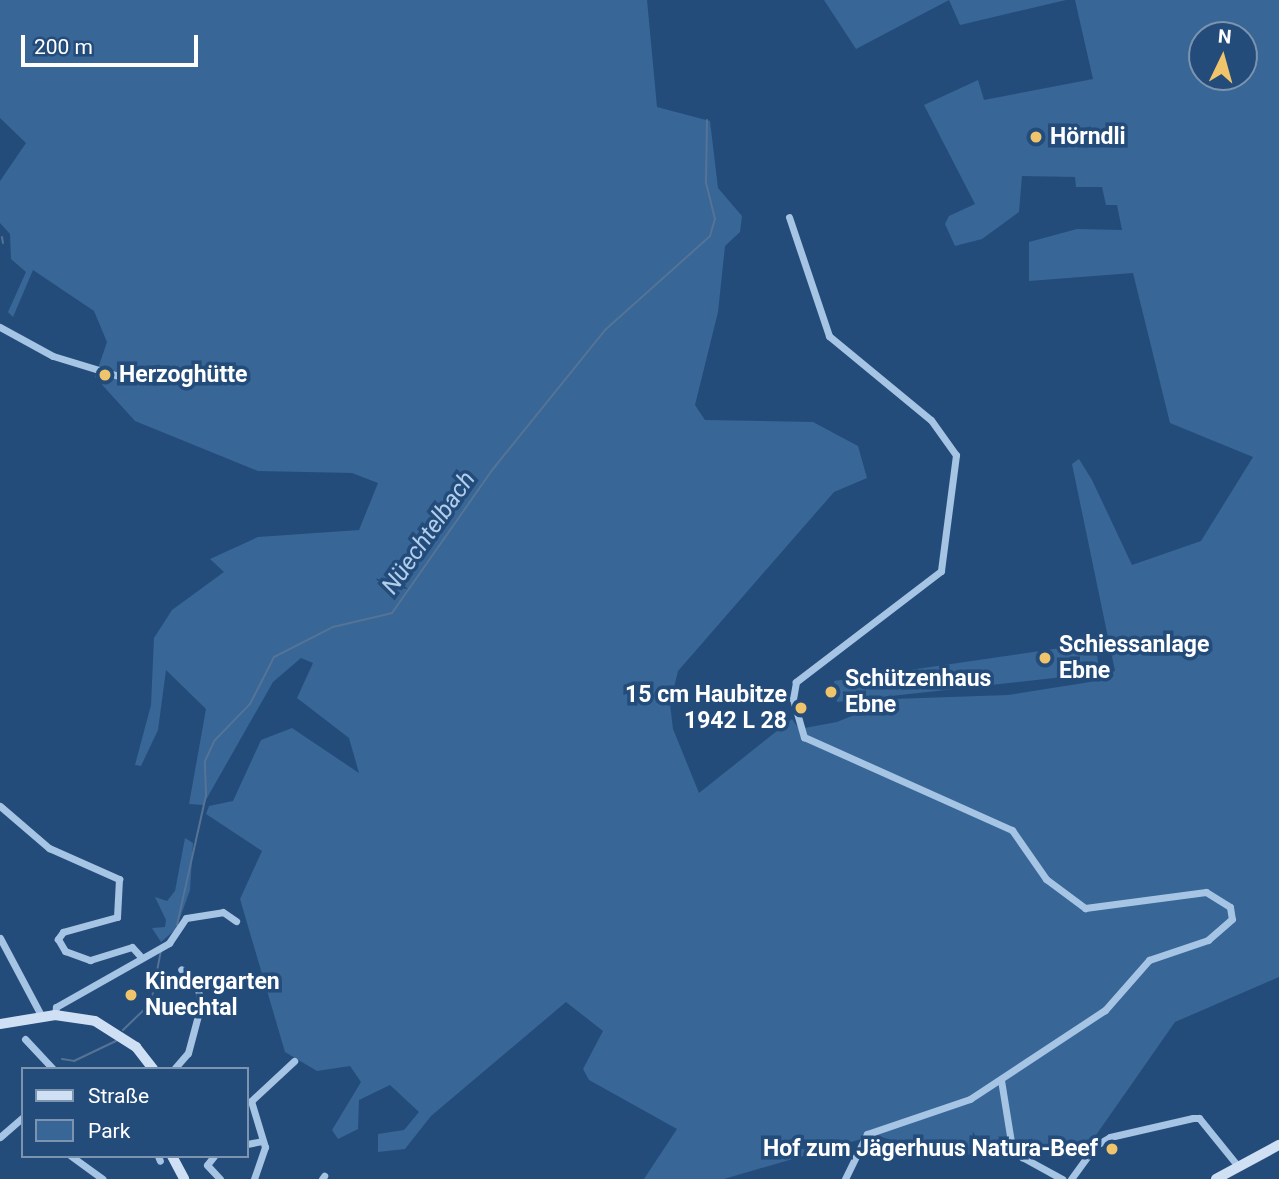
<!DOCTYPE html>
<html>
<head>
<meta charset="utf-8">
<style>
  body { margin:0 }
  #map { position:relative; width:1279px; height:1179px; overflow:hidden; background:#244c7a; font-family:Roboto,sans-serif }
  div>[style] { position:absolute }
  .green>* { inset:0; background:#376697 }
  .stream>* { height:2px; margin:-1px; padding:0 1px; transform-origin:1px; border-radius:1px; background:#557395 }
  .street>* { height:7px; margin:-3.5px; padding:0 3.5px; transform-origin:3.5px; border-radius:3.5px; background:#a6c4e4 }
  .secondary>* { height:10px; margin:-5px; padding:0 5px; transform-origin:5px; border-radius:5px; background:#cfe0f4 }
  .dots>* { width:19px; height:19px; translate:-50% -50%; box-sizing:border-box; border:4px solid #244c7a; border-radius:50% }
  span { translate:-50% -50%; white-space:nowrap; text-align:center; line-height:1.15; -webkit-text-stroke:7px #244c7a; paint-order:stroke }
  .poi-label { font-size:23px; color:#fff; font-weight:700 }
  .left { translate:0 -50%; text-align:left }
  .right { translate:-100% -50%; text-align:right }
  .water-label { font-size:24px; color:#b1ceec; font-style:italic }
  .legend { position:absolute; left:21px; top:1067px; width:228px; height:91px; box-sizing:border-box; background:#244c7a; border:2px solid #7c94af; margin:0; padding:9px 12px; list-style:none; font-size:21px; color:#fff }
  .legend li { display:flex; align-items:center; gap:14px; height:35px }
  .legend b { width:35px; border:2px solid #7c94af }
  .north { position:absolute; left:1188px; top:21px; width:70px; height:70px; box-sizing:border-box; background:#244c7a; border:2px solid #7c94af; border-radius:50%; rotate:5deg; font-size:19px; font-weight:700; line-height:28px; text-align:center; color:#fff }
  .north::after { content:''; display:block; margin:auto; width:24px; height:32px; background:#efc46a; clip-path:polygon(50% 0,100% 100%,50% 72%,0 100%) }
  .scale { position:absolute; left:21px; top:35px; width:177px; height:32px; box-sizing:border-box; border:4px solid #fff; border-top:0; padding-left:9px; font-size:21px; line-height:24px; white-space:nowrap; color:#fff; -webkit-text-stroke:5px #244c7a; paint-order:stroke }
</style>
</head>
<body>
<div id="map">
  <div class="green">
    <i style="clip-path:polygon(evenodd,0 0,647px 0,657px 107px,710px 121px,718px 188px,742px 216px,740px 232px,725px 246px,718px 312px,695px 405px,705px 420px,813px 422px,858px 446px,867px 478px,834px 492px,678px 671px,670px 704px,673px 729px,699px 793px,792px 719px,799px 729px,837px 722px,893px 699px,1008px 695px,1090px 682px,1115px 671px,1072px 464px,1079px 459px,1092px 480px,1132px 565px,1201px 541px,1253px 457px,1170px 423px,1133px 273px,1029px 281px,1029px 242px,1077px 229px,1122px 230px,1117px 205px,1106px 205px,1102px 187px,1076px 187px,1075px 177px,1022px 176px,1019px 212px,982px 239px,955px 246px,945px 224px,949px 216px,975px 204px,924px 105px,978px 80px,984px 100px,1093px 79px,1075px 0,1279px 0,1279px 977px,1175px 1022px,1087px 1148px,943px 1156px,875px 1135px,724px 1179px,644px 1179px,677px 1129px,589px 1080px,583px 1069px,603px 1031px,566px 1002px,431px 1116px,405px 1149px,378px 1152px,378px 1134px,404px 1130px,419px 1112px,390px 1085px,359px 1100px,358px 1129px,338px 1139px,332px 1130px,361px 1082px,350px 1066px,317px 1071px,285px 1052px,240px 899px,262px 851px,206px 814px,209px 806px,233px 801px,261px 740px,292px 728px,359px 773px,349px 738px,297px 698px,313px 663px,301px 658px,273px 682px,203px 805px,189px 804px,206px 709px,166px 670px,158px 730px,141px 766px,135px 765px,151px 705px,154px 638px,172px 610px,224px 572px,210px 559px,258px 537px,359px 530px,378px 483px,352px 473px,258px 471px,135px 421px,95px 377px,107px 342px,94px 311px,33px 270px,13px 317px,8px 312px,26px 272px,11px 259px,10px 234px,0 223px,0 181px,26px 143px,0 118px,0 0,1202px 35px,1244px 35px,1244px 77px,1202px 77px,1202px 35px)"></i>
    <i style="clip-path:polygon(824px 0,1066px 0,960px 25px,949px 0,856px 49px)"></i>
    <i style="clip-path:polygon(1096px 643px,1099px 673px,837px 702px,834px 681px)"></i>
    <i style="clip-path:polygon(185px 838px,193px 843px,190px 890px,176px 929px,161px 942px,152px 928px,165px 927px,166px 920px,155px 897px,167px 901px,175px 891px)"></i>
  </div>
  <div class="stream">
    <i style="left:2px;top:237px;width:6px;rotate:81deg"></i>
    <i style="left:177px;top:925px;width:133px;rotate:-77.4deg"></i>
    <i style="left:206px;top:795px;width:34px;rotate:-92deg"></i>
    <i style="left:205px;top:761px;width:23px;rotate:-65deg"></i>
    <i style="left:215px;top:740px;width:50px;rotate:-45.8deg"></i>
    <i style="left:250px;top:704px;width:53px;rotate:-62.9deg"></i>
    <i style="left:274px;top:657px;width:66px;rotate:-27deg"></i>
    <i style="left:333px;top:627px;width:61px;rotate:-13.3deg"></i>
    <i style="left:392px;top:613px;width:176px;rotate:-55deg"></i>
    <i style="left:493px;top:469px;width:179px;rotate:-51.1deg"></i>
    <i style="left:605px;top:330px;width:141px;rotate:-41.8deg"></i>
    <i style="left:710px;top:236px;width:18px;rotate:-74deg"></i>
    <i style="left:715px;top:219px;width:37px;rotate:-104deg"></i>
    <i style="left:706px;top:183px;width:63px;rotate:-89.1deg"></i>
    <i style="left:123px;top:1030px;width:39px;rotate:-44deg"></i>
    <i style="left:151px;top:1003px;width:54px;rotate:-79.3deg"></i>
    <i style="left:62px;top:1059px;width:12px;rotate:9deg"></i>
    <i style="left:74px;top:1061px;width:47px;rotate:-25.5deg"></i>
  </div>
  <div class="street">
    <i style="left:789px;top:217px;width:126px;rotate:71.4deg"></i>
    <i style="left:829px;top:336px;width:132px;rotate:39.5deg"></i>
    <i style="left:931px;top:420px;width:43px;rotate:54.5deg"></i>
    <i style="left:956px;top:455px;width:117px;rotate:97.4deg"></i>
    <i style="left:941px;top:571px;width:183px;rotate:142.6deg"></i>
    <i style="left:796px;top:682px;width:17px;rotate:100deg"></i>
    <i style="left:793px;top:699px;width:40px;rotate:74deg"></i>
    <i style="left:804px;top:737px;width:228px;rotate:24.1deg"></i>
    <i style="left:1012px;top:830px;width:60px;rotate:55.2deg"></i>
    <i style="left:1046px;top:879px;width:49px;rotate:36.6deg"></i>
    <i style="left:1085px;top:908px;width:122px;rotate:-7.5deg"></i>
    <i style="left:1206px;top:892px;width:28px;rotate:32deg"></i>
    <i style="left:1230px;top:907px;width:12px;rotate:81deg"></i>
    <i style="left:1232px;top:919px;width:32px;rotate:139deg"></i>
    <i style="left:1208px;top:940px;width:62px;rotate:161.3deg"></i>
    <i style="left:1149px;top:960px;width:67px;rotate:131.3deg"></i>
    <i style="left:1105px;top:1010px;width:162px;rotate:146.6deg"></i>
    <i style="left:970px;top:1099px;width:109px;rotate:161.2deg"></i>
    <i style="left:867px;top:1134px;width:50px;rotate:116.1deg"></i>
    <i style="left:0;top:327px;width:60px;rotate:28.7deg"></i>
    <i style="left:53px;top:356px;width:75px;rotate:17deg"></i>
    <i style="left:0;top:806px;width:65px;rotate:40.6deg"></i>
    <i style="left:49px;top:848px;width:77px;rotate:23.9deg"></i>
    <i style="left:119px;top:879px;width:38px;rotate:93deg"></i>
    <i style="left:117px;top:917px;width:56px;rotate:164.5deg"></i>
    <i style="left:63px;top:932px;width:9px;rotate:126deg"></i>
    <i style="left:58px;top:939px;width:14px;rotate:60deg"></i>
    <i style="left:65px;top:951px;width:27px;rotate:20deg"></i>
    <i style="left:90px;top:960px;width:44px;rotate:-17.2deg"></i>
    <i style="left:132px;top:947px;width:12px;rotate:48deg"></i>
    <i style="left:0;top:938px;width:87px;rotate:62deg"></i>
    <i style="left:55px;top:1015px;width:8px;rotate:-83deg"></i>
    <i style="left:56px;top:1007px;width:130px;rotate:-29.5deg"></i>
    <i style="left:169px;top:943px;width:30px;rotate:-56deg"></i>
    <i style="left:186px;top:918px;width:37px;rotate:-9deg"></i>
    <i style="left:223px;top:912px;width:16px;rotate:35deg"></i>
    <i style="left:25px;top:1039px;width:41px;rotate:47deg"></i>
    <i style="left:174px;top:1069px;width:21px;rotate:-49deg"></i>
    <i style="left:188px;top:1053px;width:51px;rotate:-75.1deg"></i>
    <i style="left:201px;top:1004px;width:16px;rotate:-101deg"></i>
    <i style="left:198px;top:988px;width:25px;rotate:-132deg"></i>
    <i style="left:1001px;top:1080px;width:63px;rotate:80.8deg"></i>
    <i style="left:1011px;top:1142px;width:19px;rotate:54deg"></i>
    <i style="left:1022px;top:1157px;width:46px;rotate:28.8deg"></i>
    <i style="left:0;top:1137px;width:30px;rotate:-41deg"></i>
    <i style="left:247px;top:1144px;width:15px;rotate:-11deg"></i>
    <i style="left:71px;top:1156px;width:39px;rotate:36deg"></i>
    <i style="left:158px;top:1156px;width:5px;rotate:68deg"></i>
    <i style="left:214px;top:1156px;width:11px;rotate:128deg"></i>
    <i style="left:207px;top:1165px;width:19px;rotate:47deg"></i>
    <i style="left:254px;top:1179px;width:34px;rotate:-71deg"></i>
    <i style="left:265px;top:1147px;width:48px;rotate:-106.9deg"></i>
    <i style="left:251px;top:1101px;width:59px;rotate:-42.9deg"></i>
    <i style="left:322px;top:1179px;width:4px;rotate:-56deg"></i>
    <i style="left:1071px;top:1179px;width:41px;rotate:-54deg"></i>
    <i style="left:1095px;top:1146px;width:17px;rotate:-31deg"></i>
    <i style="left:1110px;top:1137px;width:85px;rotate:-12.9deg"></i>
    <i style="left:1193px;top:1118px;width:6px"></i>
    <i style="left:1199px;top:1118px;width:60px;rotate:51deg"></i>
  </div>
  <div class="secondary">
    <i style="left:0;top:1024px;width:56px;rotate:-9.3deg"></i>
    <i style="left:55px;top:1015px;width:40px;rotate:8.5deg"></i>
    <i style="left:95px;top:1021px;width:49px;rotate:32.4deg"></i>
    <i style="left:136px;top:1047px;width:28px;rotate:52deg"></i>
    <i style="left:172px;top:1156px;width:26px;rotate:62deg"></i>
    <i style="left:1216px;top:1179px;width:72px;rotate:-28.4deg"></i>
  </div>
  <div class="dots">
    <i style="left:1036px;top:137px;background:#efc46a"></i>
    <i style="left:105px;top:375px;background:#efc46a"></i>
    <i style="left:1045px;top:658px;background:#efc46a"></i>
    <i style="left:831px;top:692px;background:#efc46a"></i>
    <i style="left:801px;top:708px;background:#efc46a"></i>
    <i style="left:131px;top:995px;background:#efc46a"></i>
    <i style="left:1112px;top:1149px;background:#efc46a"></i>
  </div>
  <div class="poi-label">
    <span class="left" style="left:1050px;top:137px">Hörndli</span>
    <span class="left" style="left:119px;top:375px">Herzoghütte</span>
    <span class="left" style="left:1059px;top:658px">Schiessanlage<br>Ebne</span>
    <span class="left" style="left:845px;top:692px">Schützenhaus<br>Ebne</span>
    <span class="right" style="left:787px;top:708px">15 cm Haubitze<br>1942 L 28</span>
    <span class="left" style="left:145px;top:995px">Kindergarten<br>Nuechtal</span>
    <span class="right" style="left:1098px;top:1149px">Hof zum Jägerhuus Natura-Beef</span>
  </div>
  <div class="water-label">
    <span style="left:429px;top:533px;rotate:-55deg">Nüechtelbach</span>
  </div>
  <ul class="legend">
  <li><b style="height:9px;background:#cfe0f4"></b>Straße</li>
  <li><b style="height:19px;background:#376697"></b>Park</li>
  </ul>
  <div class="north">N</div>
  <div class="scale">200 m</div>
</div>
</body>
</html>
